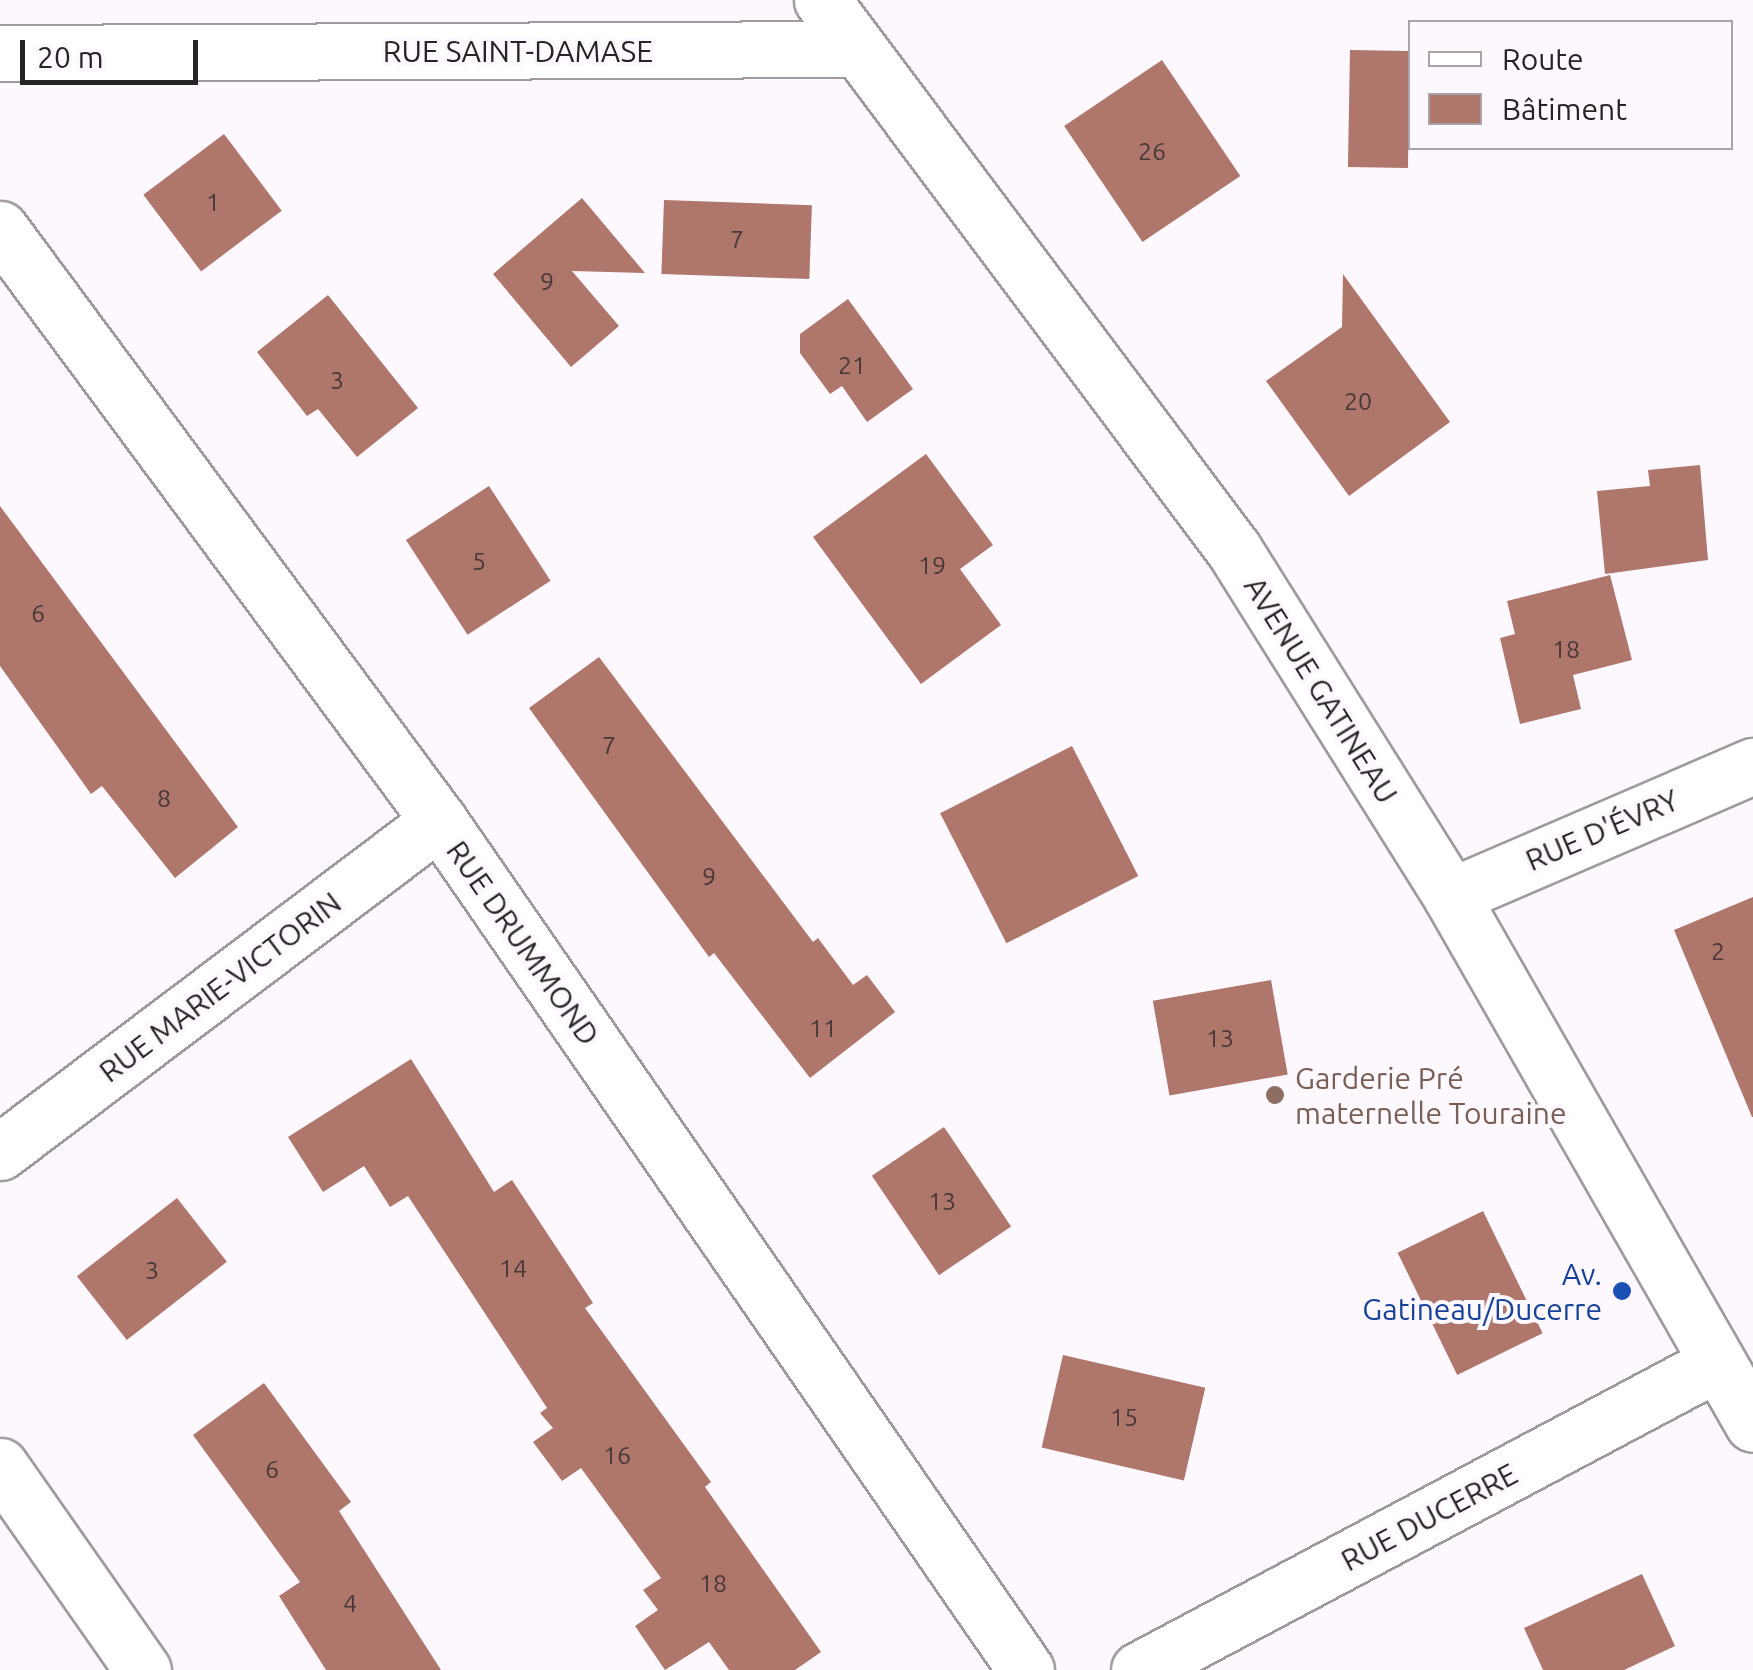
<!DOCTYPE html>
<html>
<head>
<meta charset="utf-8">
<style>
  body { margin:0 }
  #map { position:relative; width:1753px; height:1670px; overflow:hidden; background:#fdf8fd; font-family:Ubuntu,sans-serif }
  div>[style] { position:absolute }
  .building>* { inset:0; background:#af766c; transform-origin:0 0 }
  .roads { filter:drop-shadow(2px 0 #9e9a9e) drop-shadow(-2px 0 #9e9a9e) drop-shadow(0 2px #9e9a9e) drop-shadow(0 -2px #9e9a9e) }
  .minor>* { height:55px; margin:-27.5px; padding:0 27.5px; transform-origin:27.5px; border-radius:27.5px; background:#fff }
  .dots>* { width:28px; height:28px; translate:-50% -50%; box-sizing:border-box; border:5px solid #fdf8fd; border-radius:50% }
  span { translate:-50% -50%; white-space:nowrap; text-align:center; line-height:1.15; -webkit-text-stroke:8px #fdf8fd; paint-order:stroke }
  .number-label { font-size:25px; color:#483838 }
  .number-label span { -webkit-text-stroke-width:0 }
  .street-label { font-size:30px; color:#262426 }
  .education-label { font-size:30px; color:#785e54 }
  .left { translate:0 -50%; text-align:left }
  .transit-label { font-size:30px; color:#164399 }
  .right { translate:-100% -50%; text-align:right }
  .legend { position:absolute; left:1408px; top:20px; width:325px; height:130px; box-sizing:border-box; background:#fdf8fd; border:2px solid #a7a3a7; margin:0; padding:12px 18px; list-style:none; font-size:30px; color:#262426 }
  .legend li { display:flex; align-items:center; gap:20px; height:50px }
  .legend b { width:50px; border:2px solid #a7a3a7 }
  .scale { position:absolute; left:20px; top:40px; width:178px; height:45px; box-sizing:border-box; border:5px solid #262426; border-top:0; padding-left:12px; font-size:30px; line-height:35px; white-space:nowrap; color:#262426; -webkit-text-stroke:8px #fdf8fd; paint-order:stroke }
</style>
</head>
<body>
<div id="map">
  <div class="building">
    <i style="left:1350px;top:50px;width:60px;height:117px;rotate:1deg"></i>
    <i style="left:1162px;top:60px;width:140px;height:118px;rotate:56deg"></i>
    <i style="left:224px;top:134px;width:96px;height:101px;rotate:53deg"></i>
    <i style="clip-path:polygon(582px 198px,645px 273px,572px 271px,619px 326px,571px 367px,493px 274px)"></i>
    <i style="left:664px;top:200px;width:148px;height:74px;rotate:2deg"></i>
    <i style="clip-path:polygon(1343px 274px,1450px 422px,1349px 496px,1266px 381px,1342px 327px)"></i>
    <i style="clip-path:polygon(328px 295px,418px 408px,357px 457px,318px 409px,307px 416px,257px 352px)"></i>
    <i style="clip-path:polygon(848px 299px,913px 389px,867px 422px,842px 386px,830px 394px,800px 353px,800px 334px)"></i>
    <i style="clip-path:polygon(926px 454px,993px 545px,960px 569px,1001px 625px,921px 684px,813px 537px)"></i>
    <i style="clip-path:polygon(1700px 465px,1708px 560px,1605px 574px,1597px 491px,1650px 486px,1648px 470px)"></i>
    <i style="left:489px;top:486px;width:113px;height:99px;rotate:57deg"></i>
    <i style="clip-path:polygon(0 506px,238px 827px,175px 878px,102px 786px,91px 794px,0 666px)"></i>
    <i style="clip-path:polygon(1610px 575px,1632px 660px,1573px 675px,1581px 709px,1520px 724px,1500px 638px,1515px 634px,1507px 601px)"></i>
    <i style="clip-path:polygon(599px 657px,813px 942px,818px 938px,853px 985px,867px 975px,895px 1012px,810px 1078px,714px 953px,709px 957px,529px 708px)"></i>
    <i style="left:1072px;top:746px;width:146px;height:148px;rotate:63deg"></i>
    <i style="clip-path:polygon(1753px 897px,1753px 1117px,1752px 1117px,1674px 930px)"></i>
    <i style="left:1271px;top:980px;width:96px;height:120px;rotate:80deg"></i>
    <i style="clip-path:polygon(411px 1059px,494px 1192px,512px 1180px,593px 1303px,585px 1308px,711px 1482px,705px 1487px,821px 1652px,795px 1670px,729px 1670px,709px 1642px,665px 1670px,635px 1626px,658px 1610px,643px 1590px,661px 1578px,581px 1468px,562px 1481px,533px 1442px,553px 1428px,540px 1413px,547px 1408px,408px 1196px,390px 1207px,364px 1166px,323px 1192px,288px 1137px)"></i>
    <i style="left:944px;top:1127px;width:120px;height:87px;rotate:56deg"></i>
    <i style="left:177px;top:1198px;width:81px;height:127px;rotate:52deg"></i>
    <i style="left:1483px;top:1211px;width:136px;height:95px;rotate:64deg"></i>
    <i style="left:1063px;top:1355px;width:146px;height:95px;rotate:13deg"></i>
    <i style="clip-path:polygon(264px 1383px,351px 1502px,339px 1511px,441px 1670px,326px 1670px,279px 1596px,300px 1582px,193px 1435px)"></i>
    <i style="clip-path:polygon(1642px 1574px,1675px 1646px,1624px 1670px,1543px 1670px,1524px 1628px)"></i>
  </div>
  <div class="roads">
    <div class="minor">
      <i style="left:822px;top:0;width:687px;rotate:53.16deg"></i>
      <i style="left:1234px;top:550px;width:408px;rotate:57.9deg"></i>
      <i style="left:1451px;top:896px;width:608px;rotate:60.23deg"></i>
      <i style="left:0;top:53px;width:856px;rotate:-0.27deg"></i>
      <i style="left:0;top:229px;width:737px;rotate:53.44deg"></i>
      <i style="left:439px;top:821px;width:1032px;rotate:55.34deg"></i>
      <i style="left:1451px;top:896px;width:329px;rotate:-23.3deg"></i>
      <i style="left:0;top:1152px;width:550px;rotate:-37.02deg"></i>
      <i style="left:0;top:1466px;width:249px;rotate:55deg"></i>
      <i style="left:1139px;top:1670px;width:654px;rotate:-27.97deg"></i>
    </div>
  </div>
  <div class="dots">
    <i style="left:1275px;top:1095px;background:#8d6e63"></i>
    <i style="left:1622px;top:1291px;background:#1a4fb4"></i>
  </div>
  <div class="number-label">
    <span style="left:1152px;top:151px">26</span>
    <span style="left:213px;top:202px">1</span>
    <span style="left:737px;top:239px">7</span>
    <span style="left:547px;top:281px">9</span>
    <span style="left:852px;top:365px">21</span>
    <span style="left:337px;top:380px">3</span>
    <span style="left:1358px;top:401px">20</span>
    <span style="left:479px;top:561px">5</span>
    <span style="left:932px;top:565px">19</span>
    <span style="left:38px;top:613px">6</span>
    <span style="left:1566px;top:649px">18</span>
    <span style="left:609px;top:745px">7</span>
    <span style="left:164px;top:798px">8</span>
    <span style="left:709px;top:876px">9</span>
    <span style="left:1718px;top:951px">2</span>
    <span style="left:823px;top:1028px">11</span>
    <span style="left:1220px;top:1038px">13</span>
    <span style="left:942px;top:1201px">13</span>
    <span style="left:513px;top:1268px">14</span>
    <span style="left:152px;top:1270px">3</span>
    <span style="left:1124px;top:1417px">15</span>
    <span style="left:617px;top:1455px">16</span>
    <span style="left:272px;top:1469px">6</span>
    <span style="left:713px;top:1583px">18</span>
    <span style="left:350px;top:1603px">4</span>
  </div>
  <div class="street-label">
    <span style="left:518px;top:51px">RUE SAINT-DAMASE</span>
    <span style="left:1321px;top:690px;rotate:58deg">AVENUE GATINEAU</span>
    <span style="left:1602px;top:830px;rotate:-23deg">RUE D'ÉVRY</span>
    <span style="left:523px;top:943px;rotate:55deg">RUE DRUMMOND</span>
    <span style="left:220px;top:987px;rotate:-37deg">RUE MARIE-VICTORIN</span>
    <span style="left:1429px;top:1517px;rotate:-28deg">RUE DUCERRE</span>
  </div>
  <div class="education-label">
    <span class="left" style="left:1295px;top:1095px">Garderie Pré<br>maternelle Touraine</span>
  </div>
  <div class="transit-label">
    <span class="right" style="left:1602px;top:1291px">Av.<br>Gatineau/Ducerre</span>
  </div>
  <ul class="legend">
  <li><b style="height:12px;background:#fff"></b>Route</li>
  <li><b style="height:28px;background:#af766c"></b>Bâtiment</li>
  </ul>
  <div class="scale">20 m</div>
</div>
</body>
</html>
